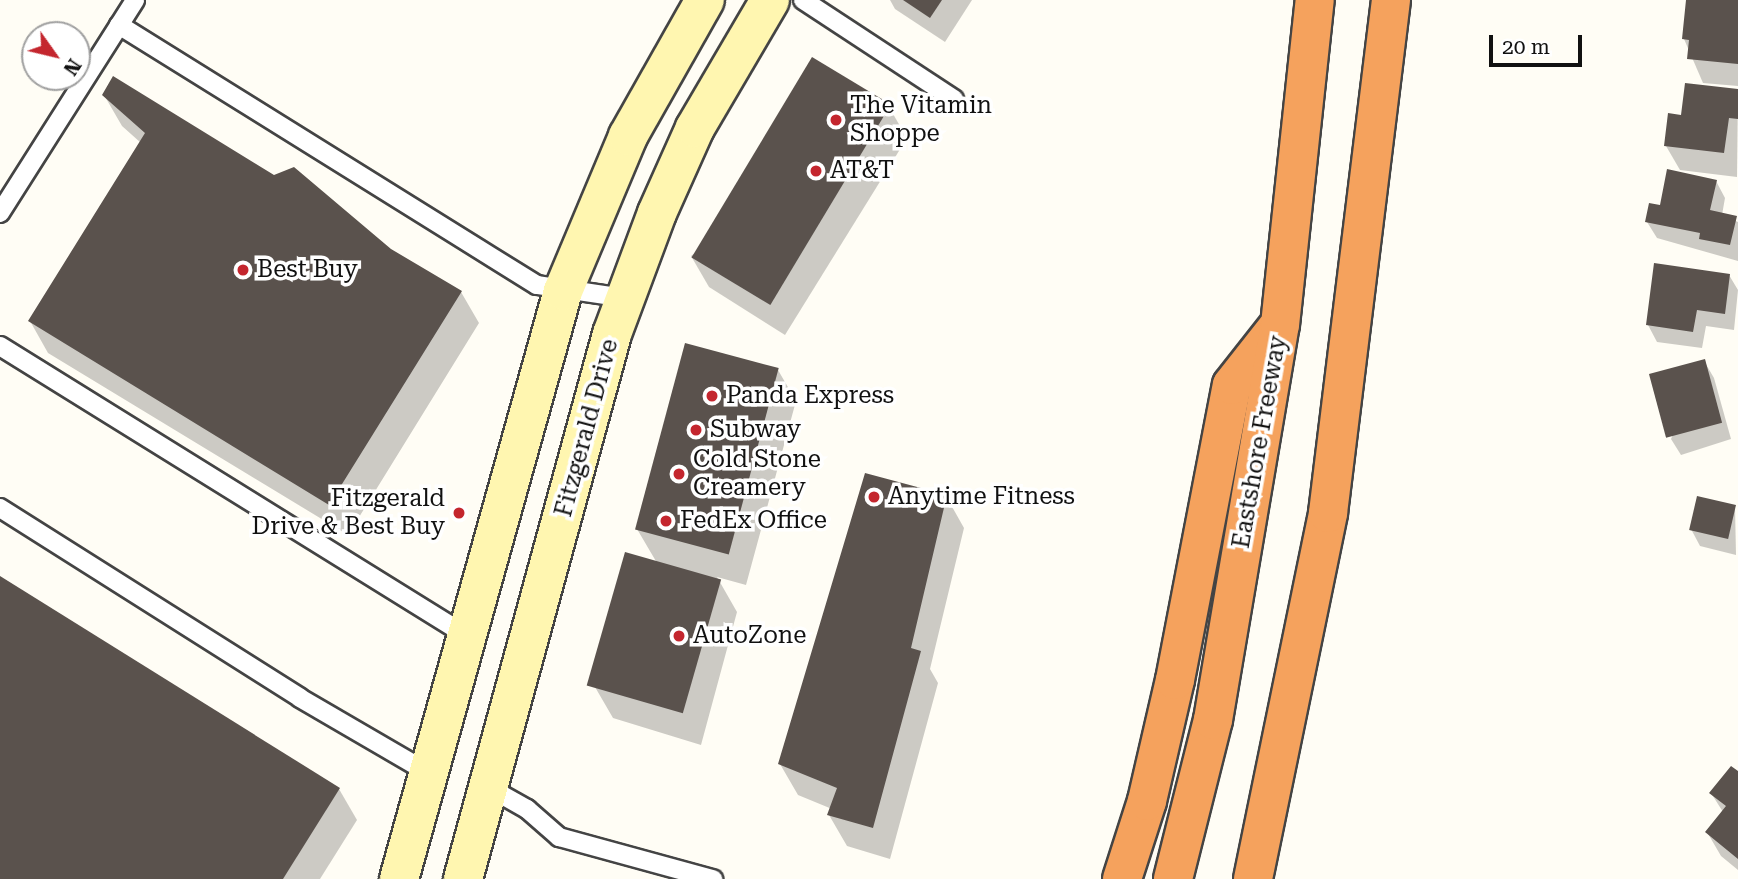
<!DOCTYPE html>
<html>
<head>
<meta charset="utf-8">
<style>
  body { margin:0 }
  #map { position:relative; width:1738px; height:879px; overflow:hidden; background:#fffdf5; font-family:"Roboto Serif",serif }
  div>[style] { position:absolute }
  .shadow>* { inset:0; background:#0003 }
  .building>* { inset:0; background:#5a524d; transform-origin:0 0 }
  .roads { filter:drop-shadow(2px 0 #444) drop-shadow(-2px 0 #444) drop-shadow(0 2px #444) drop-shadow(0 -2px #444) }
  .service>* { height:18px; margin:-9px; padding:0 9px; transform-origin:9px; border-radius:9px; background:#fff }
  .secondary>* { height:38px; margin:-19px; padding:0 19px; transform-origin:19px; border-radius:19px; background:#fff6b0 }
  .motorway>* { height:38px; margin:-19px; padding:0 19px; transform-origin:19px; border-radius:19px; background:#f5a25d }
  .dots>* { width:19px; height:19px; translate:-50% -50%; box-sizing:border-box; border:4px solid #fff; border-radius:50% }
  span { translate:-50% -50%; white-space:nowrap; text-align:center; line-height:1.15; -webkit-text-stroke:7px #fff; paint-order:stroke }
  .poi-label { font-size:24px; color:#111 }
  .left { translate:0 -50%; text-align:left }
  .right { translate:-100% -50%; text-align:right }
  .street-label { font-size:24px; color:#111 }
  .north { position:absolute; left:21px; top:21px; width:70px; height:70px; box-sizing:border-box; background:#fff; border:2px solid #a0a0a0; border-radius:50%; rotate:124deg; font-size:19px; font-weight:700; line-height:28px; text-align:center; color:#111 }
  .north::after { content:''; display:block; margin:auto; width:24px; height:32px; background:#c4262e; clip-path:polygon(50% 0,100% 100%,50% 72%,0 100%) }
  .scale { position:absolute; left:1489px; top:35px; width:93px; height:32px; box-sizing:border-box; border:4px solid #111; border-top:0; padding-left:9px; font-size:21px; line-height:24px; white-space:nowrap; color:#111; -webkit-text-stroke:5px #fff; paint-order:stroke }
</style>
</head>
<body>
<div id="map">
  <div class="shadow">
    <i style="clip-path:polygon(890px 0,972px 0,945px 42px,895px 9px)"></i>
    <i style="clip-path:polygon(1688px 0,1738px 0,1738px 86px,1703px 83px,1684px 39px)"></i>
    <i style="clip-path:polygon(1738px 91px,1737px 177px,1680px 170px,1666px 146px,1682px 117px)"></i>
    <i style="clip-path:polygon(104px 95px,461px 292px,479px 323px,348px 535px,48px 353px,30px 321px,141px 143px,122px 126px)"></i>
    <i style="clip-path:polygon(889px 107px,907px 138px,785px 335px,709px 287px,691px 256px)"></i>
    <i style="clip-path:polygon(1716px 181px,1725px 198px,1722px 215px,1738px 222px,1738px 261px,1657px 238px,1647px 222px,1661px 207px)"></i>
    <i style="clip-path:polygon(1729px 275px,1738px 290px,1734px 330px,1706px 326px,1702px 348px,1657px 342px,1648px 325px)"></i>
    <i style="clip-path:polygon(1704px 361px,1714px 378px,1731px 439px,1681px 455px,1671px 439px)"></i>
    <i style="clip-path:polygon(778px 370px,796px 401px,746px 585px,717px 577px,737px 612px,701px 745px,613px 718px,595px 687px,657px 563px,637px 529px)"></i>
    <i style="clip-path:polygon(946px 496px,964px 528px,930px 669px,938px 683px,890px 859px,847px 846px,829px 815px,832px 809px,798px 795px,780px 764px)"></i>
    <i style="clip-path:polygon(1735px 506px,1736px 555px,1700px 546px,1691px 529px)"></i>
    <i style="clip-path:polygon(0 578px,339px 789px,357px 820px,320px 879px,0 879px)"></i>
    <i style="clip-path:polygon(1738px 773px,1738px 870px,1721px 856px,1707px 832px,1723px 812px,1711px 793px)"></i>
  </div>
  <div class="building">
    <i style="clip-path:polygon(903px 0,942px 0,930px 18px)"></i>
    <i style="clip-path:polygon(1686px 0,1738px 0,1738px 64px,1687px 59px,1689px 40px,1682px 39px)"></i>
    <i style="left:812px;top:57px;width:92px;height:234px;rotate:31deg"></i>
    <i style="clip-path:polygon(113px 76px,274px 175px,294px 167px,391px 249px,462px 291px,329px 505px,28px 321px,145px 133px,102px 95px)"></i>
    <i style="clip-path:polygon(1685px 83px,1738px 89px,1738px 119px,1729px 118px,1724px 153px,1664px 146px,1668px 113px,1681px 115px)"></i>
    <i style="clip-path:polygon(1667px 169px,1717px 180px,1710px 210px,1737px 216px,1730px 245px,1699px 239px,1700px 233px,1645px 222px,1649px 203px,1660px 205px)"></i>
    <i style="clip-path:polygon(1654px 263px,1730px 274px,1725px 314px,1697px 310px,1693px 332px,1646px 325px)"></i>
    <i style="left:685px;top:343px;width:97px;height:193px;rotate:15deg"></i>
    <i style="left:1705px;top:359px;width:66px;height:58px;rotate:75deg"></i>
    <i style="clip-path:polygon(865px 473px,947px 495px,911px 648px,921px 651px,873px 828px,827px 815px,837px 788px,778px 764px)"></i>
    <i style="left:1697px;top:496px;width:40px;height:35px;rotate:13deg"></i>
    <i style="left:625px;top:552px;width:100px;height:139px;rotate:16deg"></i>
    <i style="clip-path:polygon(0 576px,340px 788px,283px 879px,0 879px)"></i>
    <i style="clip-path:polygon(1731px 766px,1738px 771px,1738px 859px,1705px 832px,1726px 806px,1709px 793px)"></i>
  </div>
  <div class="roads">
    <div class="service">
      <i style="left:803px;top:0;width:181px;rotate:33.3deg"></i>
      <i style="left:119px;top:25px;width:492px;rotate:31.9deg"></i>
      <i style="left:537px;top:285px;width:89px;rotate:8.4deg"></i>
      <i style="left:0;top:213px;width:252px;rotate:-57.6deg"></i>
      <i style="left:0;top:346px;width:546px;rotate:31.83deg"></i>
      <i style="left:0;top:508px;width:355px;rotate:32.3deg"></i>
      <i style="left:300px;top:698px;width:147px;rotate:30.2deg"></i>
      <i style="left:488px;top:787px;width:45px;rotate:29.4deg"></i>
      <i style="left:527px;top:809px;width:43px;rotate:41.2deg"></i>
      <i style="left:559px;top:837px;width:160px;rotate:15.3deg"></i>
    </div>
    <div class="secondary">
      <i style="left:399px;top:879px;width:610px;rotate:-74.42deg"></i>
      <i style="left:563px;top:291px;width:168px;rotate:-67.2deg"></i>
      <i style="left:628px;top:136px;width:156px;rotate:-60.5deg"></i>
      <i style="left:463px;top:879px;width:565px;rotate:-74.71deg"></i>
      <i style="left:612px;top:334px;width:129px;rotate:-69.6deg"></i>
      <i style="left:657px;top:213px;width:93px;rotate:-65.9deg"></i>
      <i style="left:695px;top:128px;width:148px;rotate:-59.6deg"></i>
    </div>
    <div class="motorway">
      <i style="left:1122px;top:879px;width:82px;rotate:-72.2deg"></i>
      <i style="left:1147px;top:801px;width:124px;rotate:-77deg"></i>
      <i style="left:1175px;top:680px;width:300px;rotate:-79.1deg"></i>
      <i style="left:1232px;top:385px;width:71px;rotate:-51.8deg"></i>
      <i style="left:1173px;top:879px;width:164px;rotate:-75.9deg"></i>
      <i style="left:1213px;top:720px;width:401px;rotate:-80.4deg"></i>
      <i style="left:1280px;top:325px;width:327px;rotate:-83.9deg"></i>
      <i style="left:1253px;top:879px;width:374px;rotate:-78.4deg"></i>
      <i style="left:1328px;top:513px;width:517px;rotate:-83deg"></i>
    </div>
  </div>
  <div class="dots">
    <i style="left:836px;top:120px;background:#c4262e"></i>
    <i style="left:816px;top:171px;background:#c4262e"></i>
    <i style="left:243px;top:270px;background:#c4262e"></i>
    <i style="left:712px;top:396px;background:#c4262e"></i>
    <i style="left:696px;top:430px;background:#c4262e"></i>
    <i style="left:679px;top:474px;background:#c4262e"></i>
    <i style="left:874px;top:497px;background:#c4262e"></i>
    <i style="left:459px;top:513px;background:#c4262e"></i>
    <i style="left:666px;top:521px;background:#c4262e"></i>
    <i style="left:679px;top:636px;background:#c4262e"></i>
  </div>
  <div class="poi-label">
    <span class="left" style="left:850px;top:120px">The Vitamin<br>Shoppe</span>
    <span class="left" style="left:830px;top:171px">AT&amp;T</span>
    <span class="left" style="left:257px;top:270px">Best Buy</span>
    <span class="left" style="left:726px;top:396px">Panda Express</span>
    <span class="left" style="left:710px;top:430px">Subway</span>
    <span class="left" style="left:693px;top:474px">Cold Stone<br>Creamery</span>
    <span class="left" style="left:888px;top:497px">Anytime Fitness</span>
    <span class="right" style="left:445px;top:513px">Fitzgerald<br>Drive &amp; Best Buy</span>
    <span class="left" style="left:680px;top:521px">FedEx Office</span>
    <span class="left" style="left:693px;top:636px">AutoZone</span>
  </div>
  <div class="street-label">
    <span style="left:587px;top:428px;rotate:-75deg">Fitzgerald Drive</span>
    <span style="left:1260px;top:442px;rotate:-80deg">Eastshore Freeway</span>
  </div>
  <div class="north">N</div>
  <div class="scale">20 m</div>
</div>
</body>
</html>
